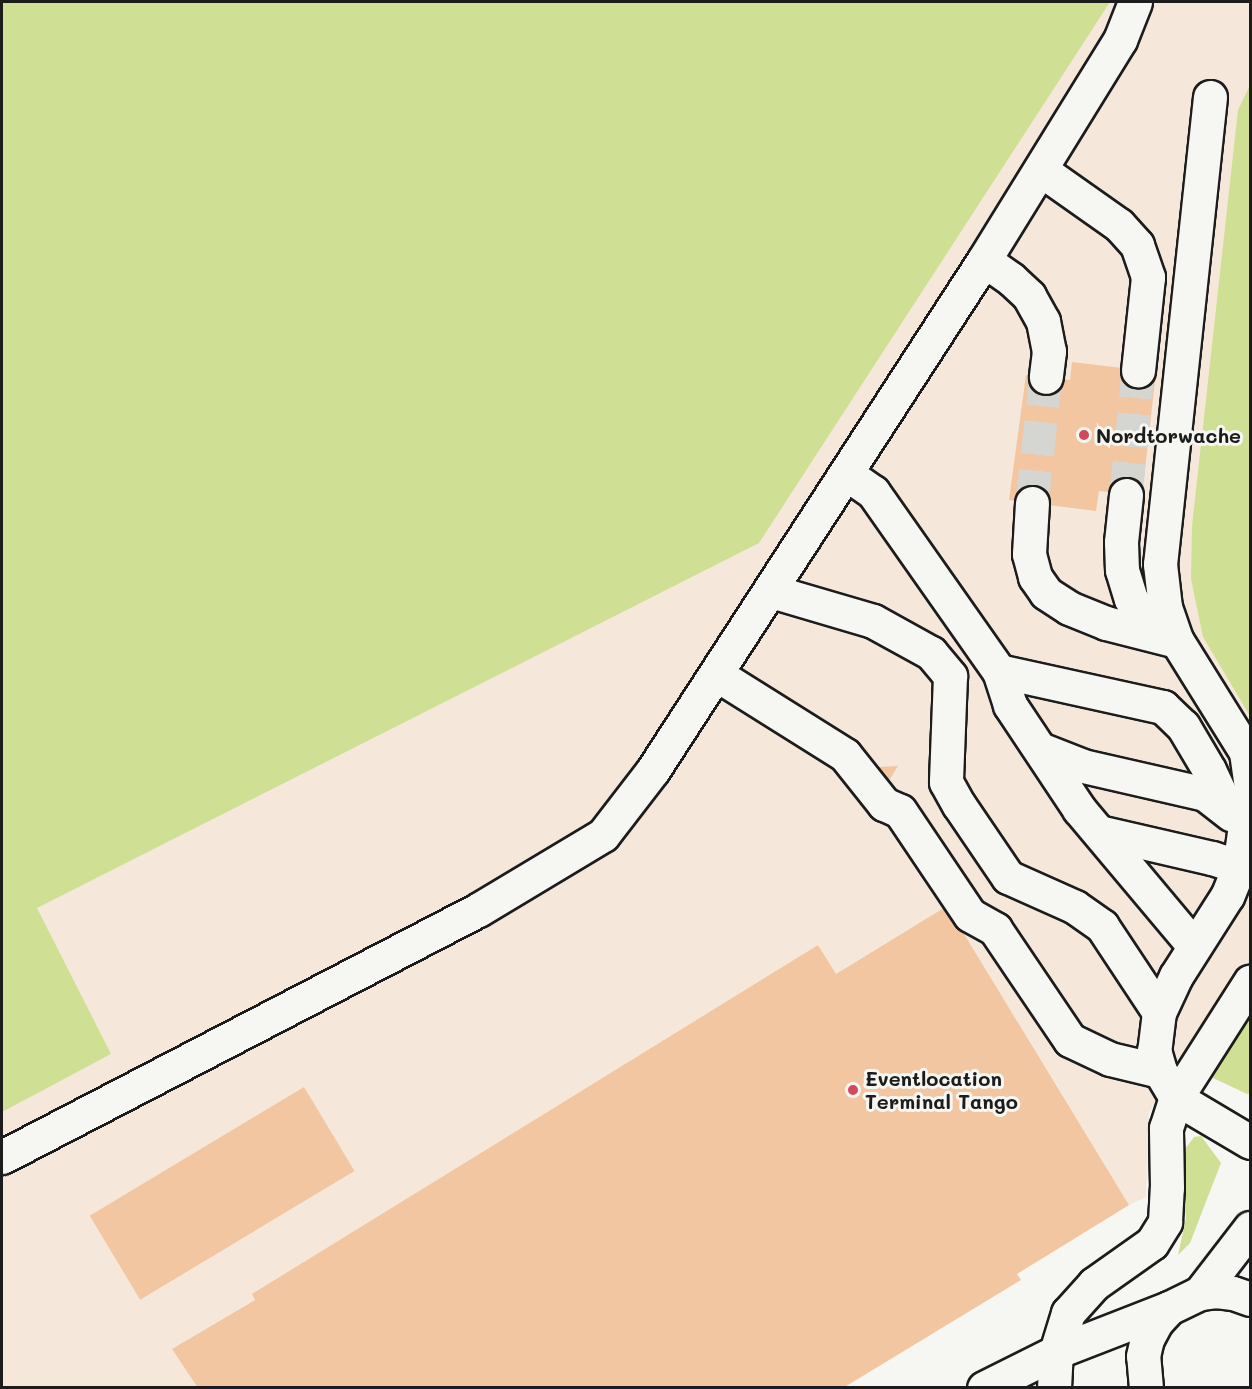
<!DOCTYPE html>
<html>
<head>
<meta charset="utf-8">
<style>
  body { margin:0 }
  #map { position:relative; width:1252px; height:1389px; overflow:hidden; background:#f6f6f2; font-family:Mali,sans-serif }
  div>[style] { position:absolute }
  .built>* { inset:0; background:#f5e8da }
  .green>* { inset:0; background:#cfe094 }
  .building>* { inset:0; background:#f2c6a1; transform-origin:0 0 }
  .minor-tunnel>* { height:33px; margin-top:-16.5px; transform-origin:0; background:repeating-linear-gradient(90deg,#d5d5d2 0 33px,transparent 0 49px) }
  .roads { filter:drop-shadow(2px 0 #1c1c1c) drop-shadow(-2px 0 #1c1c1c) drop-shadow(0 2px #1c1c1c) drop-shadow(0 -2px #1c1c1c) }
  .minor>* { height:33px; margin:-16.5px; padding:0 16.5px; transform-origin:16.5px; border-radius:16.5px; background:#f6f6f2 }
  .dots>* { width:16px; height:16px; translate:-50% -50%; box-sizing:border-box; border:3px solid #f6f6f2; border-radius:50% }
  span { translate:-50% -50%; white-space:nowrap; text-align:center; line-height:1.15; -webkit-text-stroke:6px #f6f6f2; paint-order:stroke }
  .poi-label { font-size:20px; color:#1c1c1c; font-weight:700 }
  .left { translate:0 -50%; text-align:left }
  .frame { position:absolute; inset:0; border:3px solid #1c1c1c; pointer-events:none }
</style>
</head>
<body>
<div id="map">
  <div class="built">
    <i style="clip-path:polygon(2px 2px,1250px 2px,1250px 1093px,1211px 1077px,1183px 1060px,1149px 1113px,1146px 1197px,1129px 1205px,947px 906px,836px 974px,818px 945px,253px 1294px,255px 1300px,172px 1349px,198px 1387px,2px 1388px)"></i>
  </div>
  <div class="green">
    <i style="clip-path:polygon(2px 2px,1110px 2px,759px 543px,37px 908px,111px 1054px,2px 1112px)"></i>
    <i style="clip-path:polygon(1250px 85px,1250px 716px,1203px 637px,1191px 579px,1192px 526px,1238px 110px)"></i>
    <i style="clip-path:polygon(1250px 1014px,1250px 1093px,1247px 1094px,1211px 1077px)"></i>
    <i style="clip-path:polygon(1201px 1136px,1221px 1163px,1190px 1243px,1178px 1255px,1186px 1218px,1181px 1168px,1183px 1152px,1194px 1137px)"></i>
  </div>
  <div class="building">
    <i style="clip-path:polygon(1072px 362px,1156px 372px,1142px 496px,1099px 491px,1096px 511px,1009px 500px,1026px 375px,1070px 380px)"></i>
    <i style="clip-path:polygon(898px 766px,888px 782px,880px 777px,879px 767px)"></i>
    <i style="clip-path:polygon(947px 906px,1129px 1205px,1017px 1274px,1021px 1280px,843px 1388px,198px 1388px,172px 1349px,255px 1300px,252px 1294px,818px 945px,836px 974px)"></i>
    <i style="left:304px;top:1087px;width:98px;height:250px;rotate:59deg"></i>
  </div>
  <div class="minor-tunnel">
    <i style="left:1126px;top:495px;width:126px;rotate:-84.5deg"></i>
    <i style="left:1032px;top:503px;width:127px;rotate:-83.7deg"></i>
  </div>
  <div class="roads">
    <div class="minor">
      <i style="left:1210px;top:97px;width:470px;rotate:96.1deg"></i>
      <i style="left:1160px;top:564px;width:43px;rotate:83.4deg"></i>
      <i style="left:1165px;top:607px;width:36px;rotate:71deg"></i>
      <i style="left:1177px;top:641px;width:131px;rotate:58.1deg"></i>
      <i style="left:1246px;top:752px;width:30px;rotate:82deg"></i>
      <i style="left:1041px;top:170px;width:95px;rotate:35.2deg"></i>
      <i style="left:1119px;top:225px;width:27px;rotate:48deg"></i>
      <i style="left:1137px;top:245px;width:34px;rotate:71deg"></i>
      <i style="left:1148px;top:277px;width:94px;rotate:96.1deg"></i>
      <i style="left:984px;top:260px;width:33px;rotate:35deg"></i>
      <i style="left:1011px;top:279px;width:25px;rotate:43deg"></i>
      <i style="left:1029px;top:296px;width:29px;rotate:61deg"></i>
      <i style="left:1043px;top:321px;width:31px;rotate:79deg"></i>
      <i style="left:1049px;top:351px;width:26px;rotate:97deg"></i>
      <i style="left:847px;top:474px;width:32px;rotate:35deg"></i>
      <i style="left:873px;top:492px;width:219px;rotate:54.9deg"></i>
      <i style="left:999px;top:671px;width:36px;rotate:72deg"></i>
      <i style="left:1010px;top:705px;width:125px;rotate:56.4deg"></i>
      <i style="left:1079px;top:809px;width:179px;rotate:50deg"></i>
      <i style="left:1126px;top:495px;width:47px;rotate:96.1deg"></i>
      <i style="left:1121px;top:542px;width:28px;rotate:88deg"></i>
      <i style="left:1122px;top:570px;width:30px;rotate:73deg"></i>
      <i style="left:1131px;top:599px;width:42px;rotate:55.6deg"></i>
      <i style="left:1032px;top:503px;width:51px;rotate:93.4deg"></i>
      <i style="left:1029px;top:554px;width:24px;rotate:75deg"></i>
      <i style="left:1035px;top:577px;width:19px;rotate:55deg"></i>
      <i style="left:1046px;top:593px;width:27px;rotate:33deg"></i>
      <i style="left:1069px;top:608px;width:40px;rotate:22deg"></i>
      <i style="left:1106px;top:623px;width:73px;rotate:14.2deg"></i>
      <i style="left:771px;top:591px;width:106px;rotate:16.4deg"></i>
      <i style="left:873px;top:621px;width:66px;rotate:28.9deg"></i>
      <i style="left:931px;top:653px;width:30px;rotate:50deg"></i>
      <i style="left:950px;top:676px;width:106px;rotate:92.2deg"></i>
      <i style="left:946px;top:782px;width:26px;rotate:61deg"></i>
      <i style="left:959px;top:805px;width:87px;rotate:55.8deg"></i>
      <i style="left:1008px;top:877px;width:73px;rotate:24.1deg"></i>
      <i style="left:1075px;top:907px;width:33px;rotate:35deg"></i>
      <i style="left:1102px;top:926px;width:103px;rotate:56.5deg"></i>
      <i style="left:999px;top:671px;width:168px;rotate:12.4deg"></i>
      <i style="left:1163px;top:707px;width:28px;rotate:44deg"></i>
      <i style="left:1183px;top:726px;width:51px;rotate:59.4deg"></i>
      <i style="left:1209px;top:770px;width:44px;rotate:64.6deg"></i>
      <i style="left:716px;top:674px;width:152px;rotate:32.1deg"></i>
      <i style="left:845px;top:755px;width:63px;rotate:51.5deg"></i>
      <i style="left:884px;top:804px;width:17px;rotate:24deg"></i>
      <i style="left:900px;top:811px;width:125px;rotate:56.1deg"></i>
      <i style="left:970px;top:915px;width:29px;rotate:29deg"></i>
      <i style="left:995px;top:929px;width:134px;rotate:56deg"></i>
      <i style="left:1070px;top:1040px;width:44px;rotate:25.4deg"></i>
      <i style="left:1110px;top:1059px;width:51px;rotate:13.5deg"></i>
      <i style="left:1040px;top:749px;width:46px;rotate:21.6deg"></i>
      <i style="left:1083px;top:766px;width:125px;rotate:12.9deg"></i>
      <i style="left:1205px;top:794px;width:33px;rotate:38deg"></i>
      <i style="left:1250px;top:791px;width:77px;rotate:98.2deg"></i>
      <i style="left:1239px;top:867px;width:31px;rotate:112deg"></i>
      <i style="left:1227px;top:896px;width:95px;rotate:122.5deg"></i>
      <i style="left:1176px;top:976px;width:40px;rotate:115deg"></i>
      <i style="left:1159px;top:1012px;width:38px;rotate:97deg"></i>
      <i style="left:1154px;top:1050px;width:22px;rotate:74deg"></i>
      <i style="left:1160px;top:1071px;width:31px;rotate:59deg"></i>
      <i style="left:1176px;top:1098px;width:86px;rotate:30.7deg"></i>
      <i style="left:1099px;top:832px;width:116px;rotate:13deg"></i>
      <i style="left:1212px;top:858px;width:28px;rotate:18deg"></i>
      <i style="left:2px;top:1157px;width:536px;rotate:-27.43deg"></i>
      <i style="left:478px;top:910px;width:146px;rotate:-31deg"></i>
      <i style="left:603px;top:835px;width:82px;rotate:-52.4deg"></i>
      <i style="left:653px;top:770px;width:608px;rotate:-57.02deg"></i>
      <i style="left:984px;top:260px;width:259px;rotate:-58.3deg"></i>
      <i style="left:1120px;top:40px;width:41px;rotate:-68.5deg"></i>
      <i style="left:1200px;top:1293px;width:82px;rotate:-52.4deg"></i>
      <i style="left:984px;top:1388px;width:80px;rotate:-26.6deg"></i>
      <i style="left:1056px;top:1352px;width:121px;rotate:-21.3deg"></i>
      <i style="left:1054px;top:1388px;width:36px;rotate:-87deg"></i>
      <i style="left:1056px;top:1352px;width:41px;rotate:-72.9deg"></i>
      <i style="left:1068px;top:1313px;width:39px;rotate:-48deg"></i>
      <i style="left:1094px;top:1284px;width:71px;rotate:-35.3deg"></i>
      <i style="left:1152px;top:1243px;width:25px;rotate:-58deg"></i>
      <i style="left:1165px;top:1222px;width:34px;rotate:-87deg"></i>
      <i style="left:1167px;top:1188px;width:60px;rotate:-91deg"></i>
      <i style="left:1166px;top:1128px;width:32px;rotate:-72deg"></i>
      <i style="left:1176px;top:1098px;width:138px;rotate:-57.5deg"></i>
      <i style="left:1146px;top:1388px;width:32px;rotate:-95deg"></i>
      <i style="left:1143px;top:1356px;width:17px;rotate:-77deg"></i>
      <i style="left:1147px;top:1339px;width:19px;rotate:-62deg"></i>
      <i style="left:1156px;top:1322px;width:19px;rotate:-47deg"></i>
      <i style="left:1169px;top:1308px;width:34px;rotate:-26deg"></i>
      <i style="left:1200px;top:1293px;width:16px;rotate:-7deg"></i>
      <i style="left:1216px;top:1291px;width:17px;rotate:7deg"></i>
      <i style="left:1233px;top:1293px;width:18px;rotate:19deg"></i>
    </div>
  </div>
  <div class="dots">
    <i style="left:1084px;top:435px;background:#d1495b"></i>
    <i style="left:853px;top:1090px;background:#d1495b"></i>
  </div>
  <div class="poi-label">
    <span class="left" style="left:1096px;top:435px">Nordtorwache</span>
    <span class="left" style="left:865px;top:1090px">Eventlocation<br>Terminal Tango</span>
  </div>
  <div class="frame"></div>
</div>
</body>
</html>
